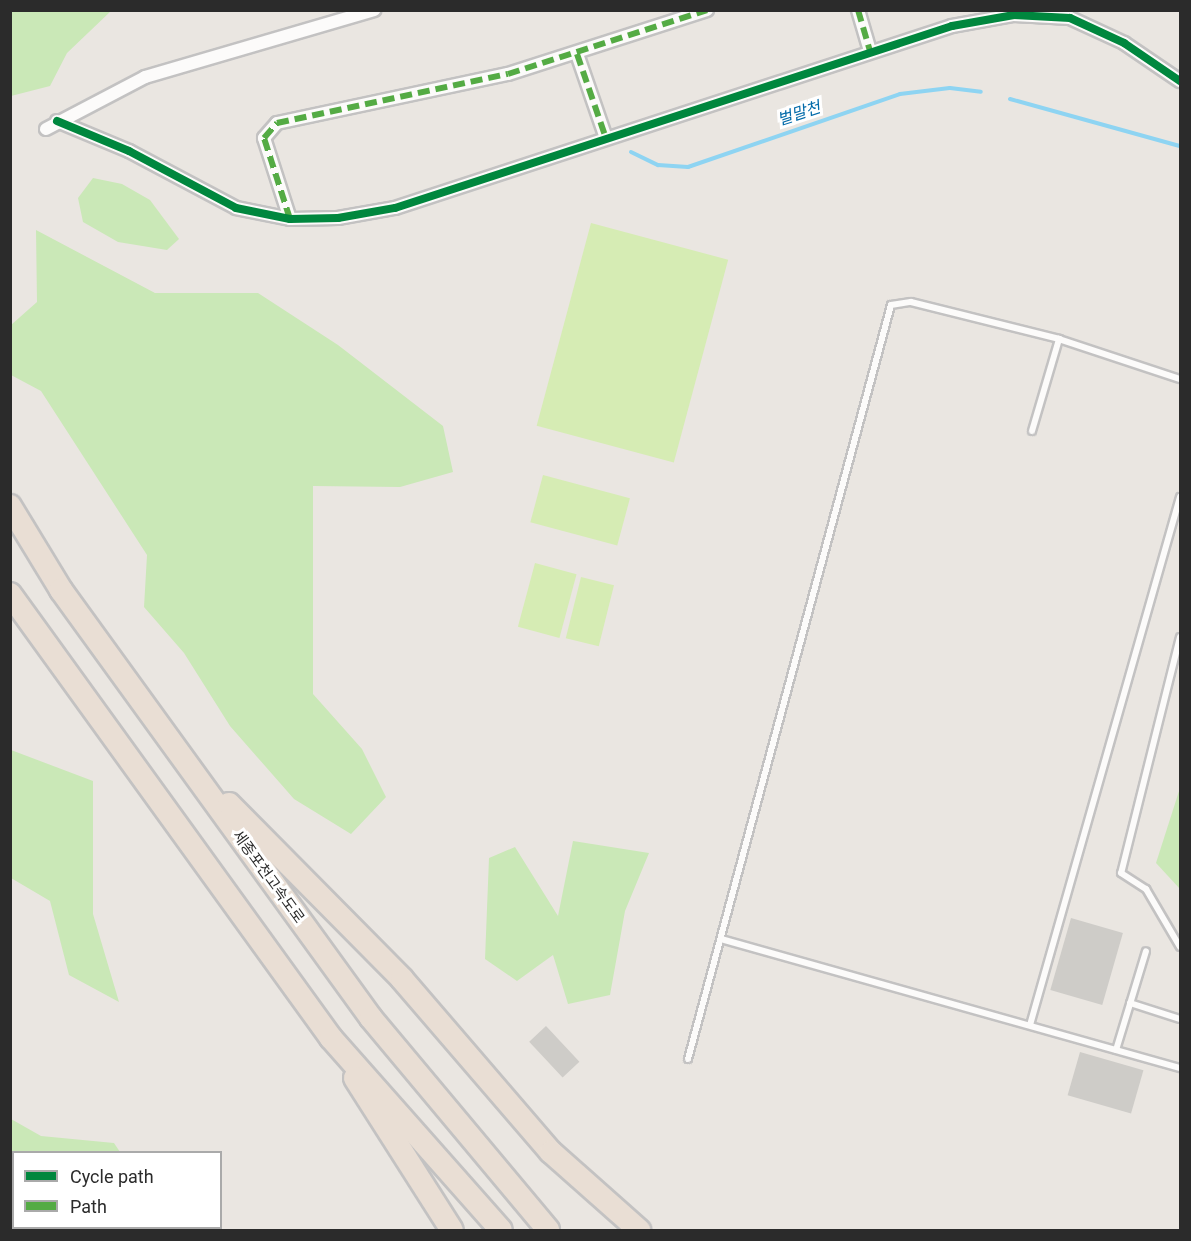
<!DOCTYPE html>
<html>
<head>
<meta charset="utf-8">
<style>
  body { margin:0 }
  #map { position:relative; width:1191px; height:1241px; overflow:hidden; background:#eae6e1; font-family:Roboto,"Noto Sans KR",sans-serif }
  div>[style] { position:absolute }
  .green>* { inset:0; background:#cae8b7 }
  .pitch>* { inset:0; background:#d6ecb4; transform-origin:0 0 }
  .stream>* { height:4px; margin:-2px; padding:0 2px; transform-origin:2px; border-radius:2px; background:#8ed4f2 }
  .building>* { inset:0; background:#ceccc8; transform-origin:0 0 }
  .roads { filter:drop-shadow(2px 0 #c3c2c2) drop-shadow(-2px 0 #c3c2c2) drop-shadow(0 2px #c3c2c2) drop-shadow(0 -2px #c3c2c2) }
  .service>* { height:6px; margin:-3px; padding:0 3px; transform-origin:3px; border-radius:3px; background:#fcfbfa }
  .minor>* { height:12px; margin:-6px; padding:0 6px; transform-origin:6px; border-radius:6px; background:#fcfbfa }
  .motorway>* { height:22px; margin:-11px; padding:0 11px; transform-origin:11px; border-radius:11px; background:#e9ded4 }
  .quiet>* { height:6px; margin-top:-3px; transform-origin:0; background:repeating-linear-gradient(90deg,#54ab44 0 12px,transparent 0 18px) }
  .cycleway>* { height:8px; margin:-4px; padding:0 4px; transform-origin:4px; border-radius:4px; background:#00873e }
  span { translate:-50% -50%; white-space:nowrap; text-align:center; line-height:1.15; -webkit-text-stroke:6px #fff; paint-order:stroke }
  .street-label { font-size:15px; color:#2b2b2b }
  .water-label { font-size:16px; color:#026aa9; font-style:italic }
  .frame { position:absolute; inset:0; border:12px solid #2b2b2b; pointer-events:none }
  .legend { position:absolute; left:12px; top:1151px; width:210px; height:78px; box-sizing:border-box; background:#fff; border:2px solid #aaa; margin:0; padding:8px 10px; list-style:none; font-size:18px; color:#2b2b2b }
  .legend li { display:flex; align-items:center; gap:12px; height:30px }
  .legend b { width:30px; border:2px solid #aaa }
</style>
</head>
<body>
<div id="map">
  <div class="green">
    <i style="clip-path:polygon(11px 10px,111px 10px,111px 11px,67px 53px,50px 86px,11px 96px)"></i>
    <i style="clip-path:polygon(93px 178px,122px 184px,150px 200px,179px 239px,167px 250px,118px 242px,83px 222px,78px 198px)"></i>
    <i style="clip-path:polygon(36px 230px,155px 293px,258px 293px,338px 345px,443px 426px,453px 472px,400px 487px,313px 486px,313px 694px,362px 749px,386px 797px,351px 834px,294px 799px,230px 726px,184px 653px,144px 607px,147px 555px,41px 391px,11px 375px,11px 325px,37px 302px)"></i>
    <i style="clip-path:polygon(11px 750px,93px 781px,93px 914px,119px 1002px,69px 975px,50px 901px,11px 878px)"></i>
    <i style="clip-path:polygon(1180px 788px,1180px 889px,1156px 863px)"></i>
    <i style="clip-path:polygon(573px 841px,649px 853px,625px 911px,610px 995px,568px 1004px,553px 955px,517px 981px,485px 959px,489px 858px,515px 847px,558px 916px)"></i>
    <i style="clip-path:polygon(11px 1119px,41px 1136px,114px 1143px,120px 1152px,14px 1152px,14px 1228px,179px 1230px,11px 1230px)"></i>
  </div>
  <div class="pitch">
    <i style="left:591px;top:223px;width:142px;height:210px;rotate:15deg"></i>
    <i style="left:543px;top:475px;width:90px;height:49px;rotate:15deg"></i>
    <i style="left:535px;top:563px;width:43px;height:66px;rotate:15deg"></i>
    <i style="left:581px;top:577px;width:34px;height:63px;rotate:14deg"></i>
  </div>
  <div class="stream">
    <i style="left:1010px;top:99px;width:176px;rotate:15.5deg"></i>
    <i style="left:631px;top:152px;width:30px;rotate:26deg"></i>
    <i style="left:658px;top:165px;width:30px;rotate:4deg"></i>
    <i style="left:688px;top:167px;width:224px;rotate:-19deg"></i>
    <i style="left:900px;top:94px;width:50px;rotate:-6.8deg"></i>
    <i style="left:950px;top:88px;width:31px;rotate:7deg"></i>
  </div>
  <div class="building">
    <i style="left:1071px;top:918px;width:54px;height:75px;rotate:16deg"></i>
    <i style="left:546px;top:1026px;width:49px;height:23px;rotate:47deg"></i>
    <i style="left:1080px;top:1052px;width:66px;height:45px;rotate:16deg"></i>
  </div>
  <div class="roads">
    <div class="service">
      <i style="left:1032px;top:431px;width:96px;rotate:-73.6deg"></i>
      <i style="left:1180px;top:637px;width:243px;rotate:104deg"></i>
      <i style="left:1121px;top:873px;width:30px;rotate:33deg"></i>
      <i style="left:1146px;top:889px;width:67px;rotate:59.6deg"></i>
      <i style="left:721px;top:939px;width:477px;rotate:15.7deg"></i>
      <i style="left:1130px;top:1003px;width:52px;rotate:17.7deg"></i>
      <i style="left:1030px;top:1025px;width:549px;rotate:-74.14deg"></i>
      <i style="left:1116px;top:1050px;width:103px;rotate:-73.1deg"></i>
      <i style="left:688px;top:1059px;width:781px;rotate:-74.93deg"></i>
      <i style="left:891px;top:305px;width:20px;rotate:-9deg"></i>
      <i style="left:911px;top:302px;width:153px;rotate:14deg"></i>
      <i style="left:1059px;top:339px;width:127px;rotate:18.3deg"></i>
    </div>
    <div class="minor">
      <i style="left:858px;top:10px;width:43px;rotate:73.7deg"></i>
      <i style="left:577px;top:54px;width:89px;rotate:71deg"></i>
      <i style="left:57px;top:121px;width:78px;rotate:22.6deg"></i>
      <i style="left:129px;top:151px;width:121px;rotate:28deg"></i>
      <i style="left:236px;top:208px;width:55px;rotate:11.5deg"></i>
      <i style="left:290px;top:219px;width:48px;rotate:-1.2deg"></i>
      <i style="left:338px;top:218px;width:58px;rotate:-10deg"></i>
      <i style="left:395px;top:208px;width:586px;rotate:-18.09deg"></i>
      <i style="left:952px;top:26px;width:63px;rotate:-10.1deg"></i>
      <i style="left:1014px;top:15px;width:56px;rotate:3.1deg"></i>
      <i style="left:1070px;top:18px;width:60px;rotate:24.8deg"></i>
      <i style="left:1124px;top:43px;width:68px;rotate:34.2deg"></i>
      <i style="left:46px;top:129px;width:112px;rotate:-27.7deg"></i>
      <i style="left:145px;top:77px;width:239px;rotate:-16.3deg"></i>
      <i style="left:290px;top:219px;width:85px;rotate:-107.8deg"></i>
      <i style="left:264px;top:138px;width:20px;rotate:-49deg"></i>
      <i style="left:277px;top:123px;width:236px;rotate:-12deg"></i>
      <i style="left:508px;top:74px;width:209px;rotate:-17.8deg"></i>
    </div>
    <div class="motorway">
      <i style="left:10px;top:506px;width:98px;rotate:58.7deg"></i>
      <i style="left:61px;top:590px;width:528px;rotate:54.08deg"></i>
      <i style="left:371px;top:1018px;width:276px;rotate:50.1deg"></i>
      <i style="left:10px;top:594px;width:548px;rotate:54.13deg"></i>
      <i style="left:331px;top:1038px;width:256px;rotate:48.5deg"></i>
      <i style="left:229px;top:804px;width:246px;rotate:45.3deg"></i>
      <i style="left:402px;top:979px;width:228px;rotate:49.3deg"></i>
      <i style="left:551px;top:1152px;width:118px;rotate:41.6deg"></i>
      <i style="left:355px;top:1078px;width:180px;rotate:57.5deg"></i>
    </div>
  </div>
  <div class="quiet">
    <i style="left:858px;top:10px;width:43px;rotate:73.7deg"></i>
    <i style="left:577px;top:54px;width:89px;rotate:71deg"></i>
    <i style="left:290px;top:219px;width:85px;rotate:-107.8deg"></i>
    <i style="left:264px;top:138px;width:20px;rotate:-49deg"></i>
    <i style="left:277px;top:123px;width:236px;rotate:-12deg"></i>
    <i style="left:508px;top:74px;width:209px;rotate:-17.8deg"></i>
  </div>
  <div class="cycleway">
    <i style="left:57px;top:121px;width:78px;rotate:22.6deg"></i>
    <i style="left:129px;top:151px;width:121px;rotate:28deg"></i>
    <i style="left:236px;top:208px;width:55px;rotate:11.5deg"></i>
    <i style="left:290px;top:219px;width:48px;rotate:-1.2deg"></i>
    <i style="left:338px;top:218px;width:58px;rotate:-10deg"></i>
    <i style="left:395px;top:208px;width:586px;rotate:-18.09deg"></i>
    <i style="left:952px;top:26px;width:63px;rotate:-10.1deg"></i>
    <i style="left:1014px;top:15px;width:56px;rotate:3.1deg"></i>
    <i style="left:1070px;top:18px;width:60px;rotate:24.8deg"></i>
    <i style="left:1124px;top:43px;width:68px;rotate:34.2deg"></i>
  </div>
  <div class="street-label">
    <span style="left:268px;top:877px;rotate:54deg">세종포천고속도로</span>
  </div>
  <div class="water-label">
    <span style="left:799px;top:114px;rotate:-18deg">벌말천</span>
  </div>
  <div class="frame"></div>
  <ul class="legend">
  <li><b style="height:8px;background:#00873e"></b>Cycle path</li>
  <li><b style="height:8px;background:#54ab44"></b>Path</li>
  </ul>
</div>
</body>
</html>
